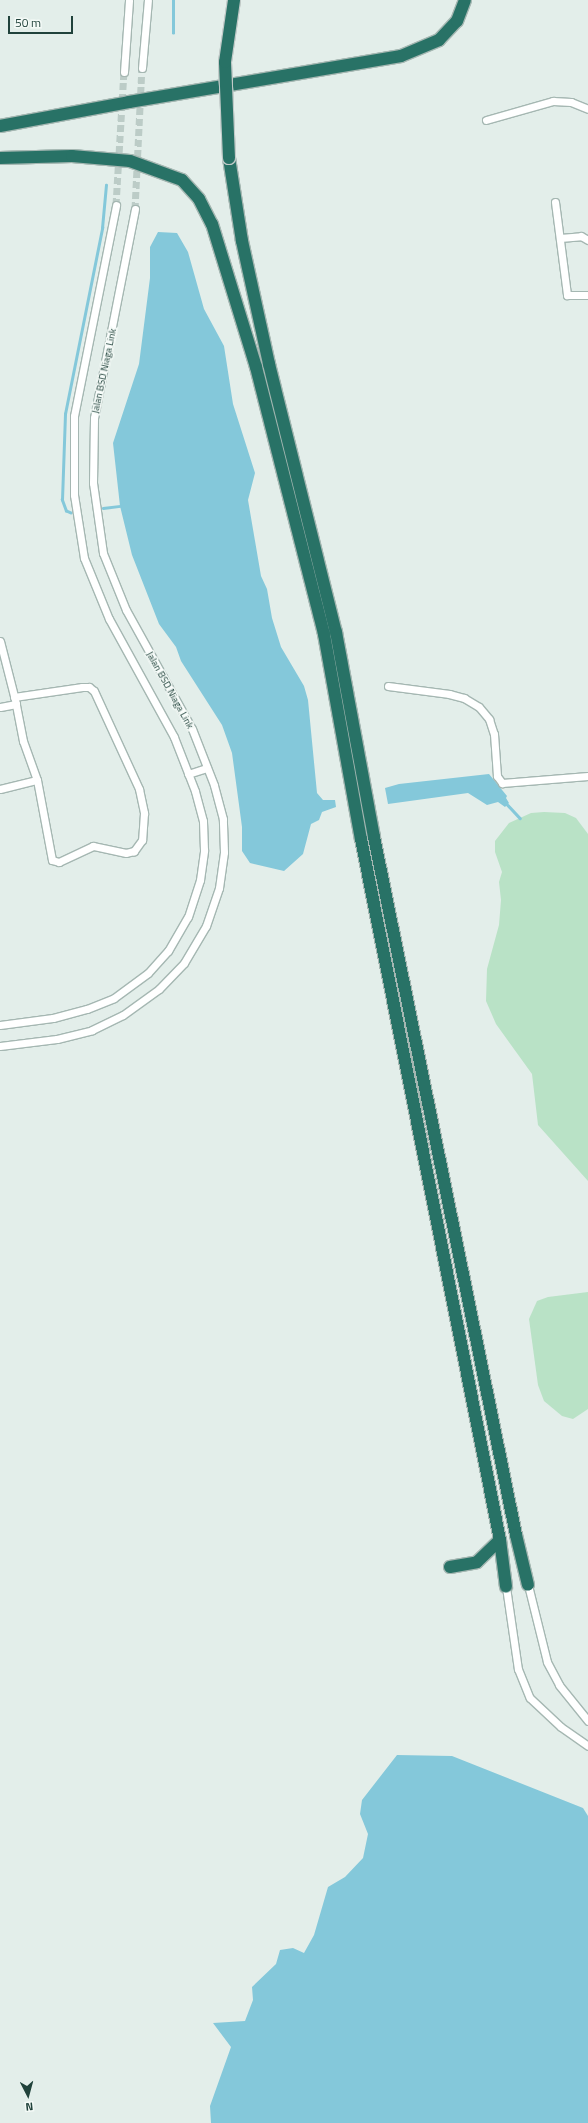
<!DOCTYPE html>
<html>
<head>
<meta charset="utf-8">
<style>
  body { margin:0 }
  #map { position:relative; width:588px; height:2123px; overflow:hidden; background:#e3eeea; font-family:"Titillium Web",sans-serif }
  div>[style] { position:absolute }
  .green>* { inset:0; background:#b9e2c6 }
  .water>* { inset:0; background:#84c8da }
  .stream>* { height:2.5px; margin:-1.25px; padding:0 1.25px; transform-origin:1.25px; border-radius:1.25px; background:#84c8da }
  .minor-tunnel>* { height:7px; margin-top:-3.5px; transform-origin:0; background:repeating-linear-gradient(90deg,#bcccc7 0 7px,transparent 0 10.5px) }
  .roads { filter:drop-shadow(1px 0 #a5b7b2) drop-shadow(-1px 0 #a5b7b2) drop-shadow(0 1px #a5b7b2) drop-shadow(0 -1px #a5b7b2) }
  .minor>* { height:7px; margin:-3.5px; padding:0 3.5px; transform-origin:3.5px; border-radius:3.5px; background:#fff }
  .motorway>* { height:12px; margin:-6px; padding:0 6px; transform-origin:6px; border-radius:6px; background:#287266 }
  .bridges { filter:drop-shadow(1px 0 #c1cac8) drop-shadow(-1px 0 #c1cac8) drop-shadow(0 1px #c1cac8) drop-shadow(0 -1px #c1cac8) }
  .motorway-bridge>* { height:12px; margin:-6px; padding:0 6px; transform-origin:6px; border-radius:6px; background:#287266 }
  span { translate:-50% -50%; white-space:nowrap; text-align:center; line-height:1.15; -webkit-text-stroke:3px #f4faf7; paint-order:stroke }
  .street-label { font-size:10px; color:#20423b }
  .north { position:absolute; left:8px; top:2075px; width:40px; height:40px; -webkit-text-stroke:3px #f4faf7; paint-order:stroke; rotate:174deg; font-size:11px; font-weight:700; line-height:16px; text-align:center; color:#20423b }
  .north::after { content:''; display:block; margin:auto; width:14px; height:18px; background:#20423b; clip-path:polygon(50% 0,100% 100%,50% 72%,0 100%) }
  .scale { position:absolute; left:8px; top:16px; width:65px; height:18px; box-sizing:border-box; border:2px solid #20423b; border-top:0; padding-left:5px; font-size:12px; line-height:14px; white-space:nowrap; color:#20423b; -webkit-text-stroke:3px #f4faf7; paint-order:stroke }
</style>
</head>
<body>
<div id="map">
  <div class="green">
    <i style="clip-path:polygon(544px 812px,565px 813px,576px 818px,588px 834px,588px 1181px,538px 1125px,532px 1074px,496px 1024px,486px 1001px,487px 969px,499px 925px,501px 900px,499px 882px,502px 872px,495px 852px,495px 841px,509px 823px,531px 813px)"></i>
    <i style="clip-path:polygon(588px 1292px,588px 1409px,573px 1419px,562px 1416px,544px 1401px,538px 1385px,529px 1319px,537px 1301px,548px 1297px)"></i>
  </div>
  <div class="water">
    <i style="clip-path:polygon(158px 232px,177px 233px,188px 252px,204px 309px,224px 346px,233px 404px,255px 473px,248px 500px,261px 576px,267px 589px,272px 618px,281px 647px,304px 686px,308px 700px,317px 793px,323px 800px,335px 800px,336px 807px,322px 812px,319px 820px,311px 824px,303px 854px,284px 871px,250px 863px,242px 851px,242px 827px,232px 753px,222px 725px,181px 661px,176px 647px,159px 624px,132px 555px,120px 506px,113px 443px,139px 364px,150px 278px,150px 247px)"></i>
    <i style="clip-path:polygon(489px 774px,507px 796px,506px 798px,509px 803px,505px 807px,498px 802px,487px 805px,468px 793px,388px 804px,385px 788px,399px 784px)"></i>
    <i style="clip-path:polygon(397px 1755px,452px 1756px,583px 1808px,588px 1816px,588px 2123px,211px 2123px,210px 2106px,231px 2047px,213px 2023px,245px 2021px,253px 2000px,252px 1987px,276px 1964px,280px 1950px,293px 1948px,304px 1953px,314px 1935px,328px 1887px,345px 1877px,363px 1858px,368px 1834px,360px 1814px,362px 1800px)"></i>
  </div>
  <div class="stream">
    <i style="left:173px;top:33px;width:33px;rotate:-90deg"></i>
    <i style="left:103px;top:508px;width:17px;rotate:-7deg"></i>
    <i style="left:71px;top:513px;width:5px;rotate:-158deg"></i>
    <i style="left:66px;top:511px;width:12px;rotate:-110deg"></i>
    <i style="left:62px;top:500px;width:86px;rotate:-88deg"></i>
    <i style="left:65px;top:414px;width:190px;rotate:-78.7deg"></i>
    <i style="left:102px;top:228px;width:43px;rotate:-84.7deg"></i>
    <i style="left:505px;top:802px;width:22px;rotate:47deg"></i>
  </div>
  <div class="minor-tunnel">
    <i style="left:116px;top:205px;width:133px;rotate:-86.6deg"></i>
    <i style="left:135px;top:209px;width:141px;rotate:-87.2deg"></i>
  </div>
  <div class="roads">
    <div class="minor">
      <i style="left:142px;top:68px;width:68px;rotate:-85deg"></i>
      <i style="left:124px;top:72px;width:72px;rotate:-86deg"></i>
      <i style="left:486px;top:120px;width:70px;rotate:-15.8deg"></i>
      <i style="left:553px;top:101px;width:18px;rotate:3deg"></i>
      <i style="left:571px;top:102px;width:18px;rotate:22deg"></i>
      <i style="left:555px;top:202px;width:94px;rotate:82.6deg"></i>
      <i style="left:567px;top:295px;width:21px"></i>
      <i style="left:560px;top:238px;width:21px;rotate:-5deg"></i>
      <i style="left:581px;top:236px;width:8px;rotate:30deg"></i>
      <i style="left:0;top:641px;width:65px;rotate:75.7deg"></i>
      <i style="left:16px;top:704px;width:16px;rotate:169deg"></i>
      <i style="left:388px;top:686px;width:62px;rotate:7.5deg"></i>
      <i style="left:449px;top:694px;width:16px;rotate:15deg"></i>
      <i style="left:464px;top:698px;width:17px;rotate:31deg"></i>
      <i style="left:479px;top:707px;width:16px;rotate:50deg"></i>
      <i style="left:489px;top:719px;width:16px;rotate:72deg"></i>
      <i style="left:494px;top:734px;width:42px;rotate:85.9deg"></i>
      <i style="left:497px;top:776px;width:9px;rotate:54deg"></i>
      <i style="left:502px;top:783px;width:86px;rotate:-4.7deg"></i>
      <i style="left:14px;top:697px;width:69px;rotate:-8.4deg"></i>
      <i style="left:82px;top:687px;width:7px"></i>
      <i style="left:89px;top:687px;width:6px;rotate:39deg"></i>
      <i style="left:94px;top:691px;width:108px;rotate:65.3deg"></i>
      <i style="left:139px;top:789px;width:25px;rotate:78deg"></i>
      <i style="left:144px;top:813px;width:27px;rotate:94deg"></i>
      <i style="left:142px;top:840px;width:14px;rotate:126deg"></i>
      <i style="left:134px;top:851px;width:8px;rotate:166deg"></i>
      <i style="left:126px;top:853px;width:34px;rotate:-168deg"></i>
      <i style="left:93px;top:846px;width:38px;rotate:155deg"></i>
      <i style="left:59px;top:862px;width:7px;rotate:-164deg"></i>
      <i style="left:52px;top:860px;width:81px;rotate:-100.6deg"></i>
      <i style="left:37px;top:780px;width:41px;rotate:-109.7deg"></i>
      <i style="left:23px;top:741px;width:38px;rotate:-101deg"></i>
      <i style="left:188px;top:774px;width:20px;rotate:-18deg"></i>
      <i style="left:0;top:789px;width:38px;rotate:-14deg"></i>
      <i style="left:0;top:1025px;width:53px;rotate:-7.5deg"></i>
      <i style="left:53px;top:1018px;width:35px;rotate:-15deg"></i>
      <i style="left:87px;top:1009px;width:29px;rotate:-22deg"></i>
      <i style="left:114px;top:998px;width:42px;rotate:-36.3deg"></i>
      <i style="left:148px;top:973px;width:30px;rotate:-48deg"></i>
      <i style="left:168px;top:951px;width:39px;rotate:-60deg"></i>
      <i style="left:188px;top:917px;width:39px;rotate:-72deg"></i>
      <i style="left:200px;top:880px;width:30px;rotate:-82deg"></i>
      <i style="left:204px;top:850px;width:29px;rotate:-92deg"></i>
      <i style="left:203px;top:821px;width:31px;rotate:-105deg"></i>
      <i style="left:195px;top:791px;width:58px;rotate:-111.3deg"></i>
      <i style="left:174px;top:737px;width:135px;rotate:-118.8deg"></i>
      <i style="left:109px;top:619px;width:66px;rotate:-112.3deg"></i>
      <i style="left:84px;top:558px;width:64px;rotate:-99deg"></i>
      <i style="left:74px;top:495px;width:79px;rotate:-90deg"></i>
      <i style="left:74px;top:416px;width:215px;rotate:-78.7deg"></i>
      <i style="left:0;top:1046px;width:57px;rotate:-7deg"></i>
      <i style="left:57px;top:1039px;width:36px;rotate:-14deg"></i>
      <i style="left:92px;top:1030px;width:34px;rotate:-26deg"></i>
      <i style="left:123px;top:1015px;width:44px;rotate:-35.8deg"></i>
      <i style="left:159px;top:989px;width:36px;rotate:-46deg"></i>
      <i style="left:184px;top:963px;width:43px;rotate:-59.3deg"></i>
      <i style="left:206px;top:926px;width:40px;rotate:-71.1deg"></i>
      <i style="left:219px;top:888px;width:36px;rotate:-82deg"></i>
      <i style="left:224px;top:852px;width:33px;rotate:-92deg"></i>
      <i style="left:223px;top:819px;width:35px;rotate:-105deg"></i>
      <i style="left:214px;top:785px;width:60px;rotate:-111.4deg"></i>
      <i style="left:192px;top:729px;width:136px;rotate:-119deg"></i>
      <i style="left:126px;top:610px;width:61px;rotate:-112deg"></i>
      <i style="left:103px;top:553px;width:71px;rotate:-98.1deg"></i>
      <i style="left:93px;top:483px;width:65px;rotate:-89.1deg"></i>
      <i style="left:94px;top:418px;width:213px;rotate:-78.9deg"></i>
      <i style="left:528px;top:1585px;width:79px;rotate:76.1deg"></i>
      <i style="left:547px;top:1662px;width:26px;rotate:62deg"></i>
      <i style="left:559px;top:1685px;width:46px;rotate:51.1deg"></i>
      <i style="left:506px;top:1587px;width:83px;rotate:81.7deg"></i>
      <i style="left:518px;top:1669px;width:31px;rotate:68deg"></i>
      <i style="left:530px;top:1698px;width:42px;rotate:43.1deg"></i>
      <i style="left:561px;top:1727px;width:33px;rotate:35deg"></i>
    </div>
    <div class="motorway">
      <i style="left:0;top:126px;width:131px;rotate:-10.5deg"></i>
      <i style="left:129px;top:102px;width:276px;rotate:-9.6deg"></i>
      <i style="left:401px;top:56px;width:41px;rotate:-22.8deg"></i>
      <i style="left:439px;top:40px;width:26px;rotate:-47deg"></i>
      <i style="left:457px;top:21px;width:22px;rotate:-69deg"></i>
      <i style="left:0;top:158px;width:72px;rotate:-1.6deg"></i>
      <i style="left:72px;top:156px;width:58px;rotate:4.9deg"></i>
      <i style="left:130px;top:161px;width:55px;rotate:20.1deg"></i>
      <i style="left:182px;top:180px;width:25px;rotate:48deg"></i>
      <i style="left:199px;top:199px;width:28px;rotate:63deg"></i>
      <i style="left:212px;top:224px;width:150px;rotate:72.9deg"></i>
      <i style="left:256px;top:367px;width:276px;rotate:75.7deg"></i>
      <i style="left:324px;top:634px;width:208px;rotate:79.8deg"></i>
      <i style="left:361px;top:839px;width:715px;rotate:78.78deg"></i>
      <i style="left:500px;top:1540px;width:47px;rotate:82.7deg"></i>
      <i style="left:229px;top:158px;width:84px;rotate:81.1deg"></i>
      <i style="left:242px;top:241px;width:126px;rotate:77.6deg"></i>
      <i style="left:269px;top:364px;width:276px;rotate:76deg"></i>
      <i style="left:336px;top:632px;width:208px;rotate:79.5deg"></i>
      <i style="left:374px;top:837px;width:712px;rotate:78.5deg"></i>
      <i style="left:516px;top:1535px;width:51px;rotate:76.5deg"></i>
      <i style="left:450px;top:1567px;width:27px;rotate:-10deg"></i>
      <i style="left:477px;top:1562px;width:32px;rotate:-44deg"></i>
    </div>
  </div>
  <div class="bridges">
    <div class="motorway-bridge">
      <i style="left:229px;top:158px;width:96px;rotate:-92.4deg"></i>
      <i style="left:225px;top:62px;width:63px;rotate:-81.7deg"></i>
    </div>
  </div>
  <div class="street-label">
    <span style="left:104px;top:371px;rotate:-78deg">Jalan BSD Niaga Link</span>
    <span style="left:170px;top:690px;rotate:61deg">Jalan BSD Niaga Link</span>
  </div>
  <div class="north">N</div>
  <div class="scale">50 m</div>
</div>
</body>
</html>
